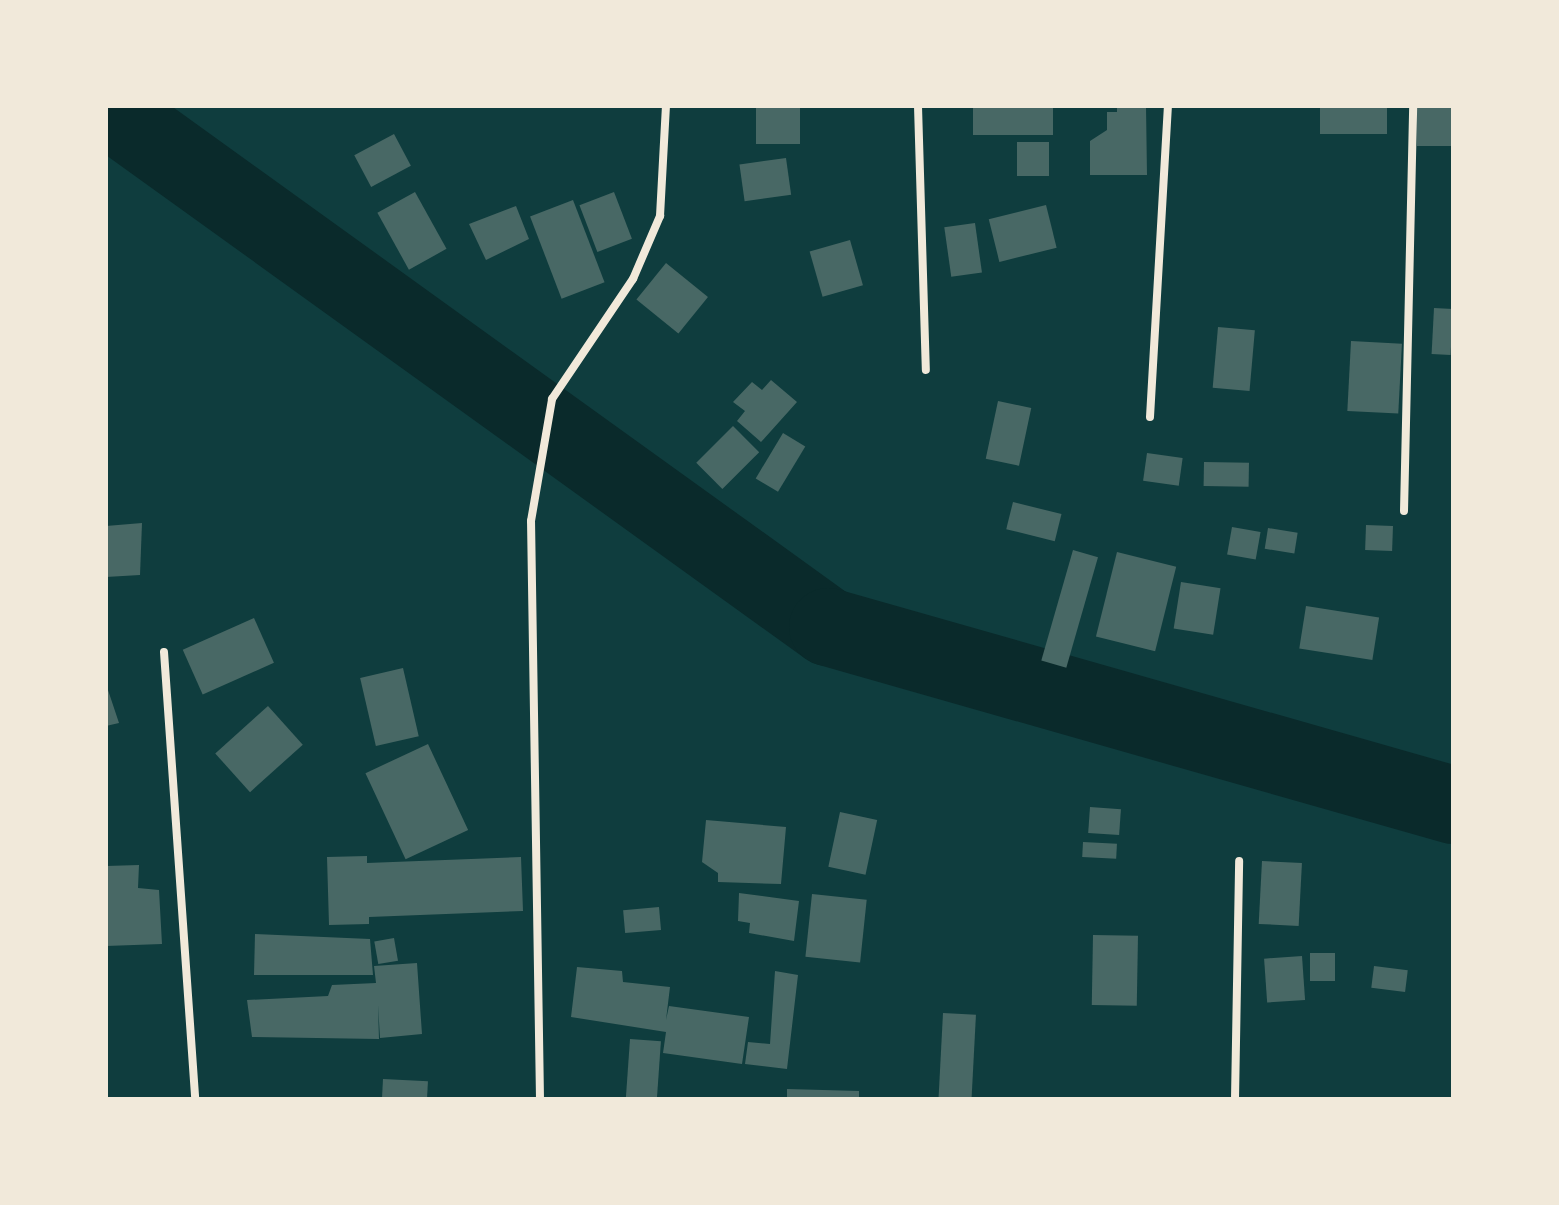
<!DOCTYPE html>
<html>
<head>
<meta charset="utf-8">
<style>
  body { margin:0 }
  #map { position:relative; width:1559px; height:1205px; overflow:hidden; background:#0f3d3e; font-family:Manrope,sans-serif }
  div>[style] { position:absolute }
  .river>* { height:78px; margin:-39px; padding:0 39px; transform-origin:39px; border-radius:39px; background:#0a2a2b }
  .building>* { inset:0; background:#486865; transform-origin:0 0 }
  .minor>* { height:8px; margin:-4px; padding:0 4px; transform-origin:4px; border-radius:4px; background:#f1e9da }
  span { translate:-50% -50%; white-space:nowrap; text-align:center; line-height:1.15; -webkit-text-stroke:6px #f1e9da; paint-order:stroke }
  .frame { position:absolute; inset:0; border:108px solid #f1e9da; pointer-events:none }
</style>
</head>
<body>
<div id="map">
  <div class="river">
    <i style="left:106px;top:107px;width:890px;rotate:35.76deg"></i>
    <i style="left:828px;top:627px;width:650px;rotate:15.9deg"></i>
  </div>
  <div class="building">
    <i style="left:756px;top:106px;width:44px;height:38px"></i>
    <i style="left:973px;top:106px;width:80px;height:29px"></i>
    <i style="clip-path:polygon(1117px 106px,1146px 106px,1147px 175px,1090px 175px,1090px 141px,1107px 130px,1107px 112px,1117px 112px)"></i>
    <i style="left:1320px;top:106px;width:67px;height:28px"></i>
    <i style="left:1453px;top:107px;width:39px;height:36px;rotate:90deg"></i>
    <i style="left:394px;top:134px;width:36px;height:45px;rotate:62deg"></i>
    <i style="left:1017px;top:142px;width:32px;height:34px"></i>
    <i style="left:786px;top:158px;width:37px;height:47px;rotate:82deg"></i>
    <i style="left:415px;top:192px;width:65px;height:43px;rotate:61deg"></i>
    <i style="left:614px;top:192px;width:50px;height:37px;rotate:69deg"></i>
    <i style="left:573px;top:200px;width:88px;height:46px;rotate:69deg"></i>
    <i style="left:1046px;top:205px;width:44px;height:59px;rotate:76deg"></i>
    <i style="clip-path:polygon(516px 206px,529px 239px,486px 260px,469px 224px)"></i>
    <i style="left:975px;top:223px;width:50px;height:31px;rotate:82deg"></i>
    <i style="left:850px;top:240px;width:47px;height:42px;rotate:74deg"></i>
    <i style="left:666px;top:263px;width:54px;height:47px;rotate:39deg"></i>
    <i style="left:1434px;top:308px;width:19px;height:46px;rotate:3deg"></i>
    <i style="left:1218px;top:327px;width:37px;height:61px;rotate:5deg"></i>
    <i style="left:1351px;top:341px;width:51px;height:70px;rotate:3deg"></i>
    <i style="clip-path:polygon(771px 380px,797px 402px,761px 442px,737px 421px,745px 411px,733px 402px,752px 382px,762px 390px)"></i>
    <i style="left:998px;top:401px;width:34px;height:59px;rotate:12deg"></i>
    <i style="left:733px;top:426px;width:37px;height:52px;rotate:45deg"></i>
    <i style="left:783px;top:433px;width:26px;height:53px;rotate:31deg"></i>
    <i style="left:1147px;top:453px;width:36px;height:28px;rotate:8deg"></i>
    <i style="left:1204px;top:462px;width:45px;height:24px;rotate:1deg"></i>
    <i style="left:1013px;top:502px;width:50px;height:28px;rotate:14deg"></i>
    <i style="clip-path:polygon(142px 523px,140px 575px,106px 577px,106px 526px)"></i>
    <i style="left:1366px;top:525px;width:27px;height:25px;rotate:2deg"></i>
    <i style="left:1232px;top:527px;width:29px;height:28px;rotate:10deg"></i>
    <i style="left:1268px;top:528px;width:30px;height:21px;rotate:9deg"></i>
    <i style="left:1073px;top:550px;width:26px;height:115px;rotate:16deg"></i>
    <i style="left:1117px;top:552px;width:61px;height:87px;rotate:14deg"></i>
    <i style="left:1181px;top:582px;width:40px;height:47px;rotate:9deg"></i>
    <i style="left:1306px;top:606px;width:74px;height:43px;rotate:9deg"></i>
    <i style="left:254px;top:618px;width:49px;height:78px;rotate:66deg"></i>
    <i style="left:403px;top:668px;width:70px;height:44px;rotate:77deg"></i>
    <i style="clip-path:polygon(106px 684px,119px 723px,106px 726px)"></i>
    <i style="left:268px;top:706px;width:52px;height:71px;rotate:48deg"></i>
    <i style="left:428px;top:744px;width:95px;height:69px;rotate:65deg"></i>
    <i style="left:1090px;top:807px;width:31px;height:26px;rotate:4deg"></i>
    <i style="left:840px;top:812px;width:38px;height:56px;rotate:12deg"></i>
    <i style="clip-path:polygon(706px 820px,786px 827px,781px 884px,718px 882px,718px 873px,702px 862px)"></i>
    <i style="left:1083px;top:842px;width:34px;height:15px;rotate:3deg"></i>
    <i style="clip-path:polygon(367px 856px,367px 863px,521px 857px,523px 911px,369px 917px,369px 924px,329px 925px,327px 857px)"></i>
    <i style="left:1262px;top:861px;width:40px;height:63px;rotate:3deg"></i>
    <i style="clip-path:polygon(139px 865px,138px 888px,159px 890px,162px 944px,106px 946px,106px 866px)"></i>
    <i style="clip-path:polygon(739px 893px,799px 901px,794px 941px,749px 933px,750px 923px,738px 921px)"></i>
    <i style="left:812px;top:894px;width:55px;height:63px;rotate:6deg"></i>
    <i style="left:659px;top:907px;width:23px;height:36px;rotate:85deg"></i>
    <i style="clip-path:polygon(255px 934px,370px 939px,373px 975px,254px 975px)"></i>
    <i style="left:1093px;top:935px;width:45px;height:70px;rotate:1deg"></i>
    <i style="left:394px;top:938px;width:23px;height:20px;rotate:80deg"></i>
    <i style="left:1310px;top:953px;width:25px;height:28px"></i>
    <i style="left:1302px;top:956px;width:44px;height:38px;rotate:86deg"></i>
    <i style="clip-path:polygon(417px 963px,422px 1034px,380px 1038px,378px 1005px,379px 1039px,252px 1037px,247px 1000px,328px 996px,332px 985px,376px 983px,374px 966px)"></i>
    <i style="left:1374px;top:966px;width:34px;height:22px;rotate:7deg"></i>
    <i style="clip-path:polygon(577px 967px,622px 971px,623px 982px,670px 987px,666px 1020px,669px 1006px,749px 1017px,742px 1064px,663px 1053px,666px 1032px,571px 1017px)"></i>
    <i style="clip-path:polygon(775px 971px,798px 975px,787px 1069px,745px 1064px,748px 1042px,770px 1044px)"></i>
    <i style="left:943px;top:1013px;width:33px;height:86px;rotate:3deg"></i>
    <i style="left:630px;top:1039px;width:31px;height:60px;rotate:4deg"></i>
    <i style="left:383px;top:1079px;width:45px;height:20px;rotate:3deg"></i>
    <i style="clip-path:polygon(787px 1089px,859px 1091px,859px 1099px,787px 1099px)"></i>
  </div>
  <div class="minor">
    <i style="left:918px;top:106px;width:264px;rotate:88.3deg"></i>
    <i style="left:1150px;top:417px;width:312px;rotate:-86.7deg"></i>
    <i style="left:1404px;top:511px;width:405px;rotate:-88.7deg"></i>
    <i style="left:164px;top:652px;width:448px;rotate:86deg"></i>
    <i style="left:540px;top:1099px;width:578px;rotate:-90.89deg"></i>
    <i style="left:531px;top:521px;width:124px;rotate:-80.2deg"></i>
    <i style="left:552px;top:399px;width:145px;rotate:-56deg"></i>
    <i style="left:633px;top:279px;width:69px;rotate:-66.8deg"></i>
    <i style="left:660px;top:216px;width:110px;rotate:-86.9deg"></i>
    <i style="left:1235px;top:1099px;width:238px;rotate:-89deg"></i>
  </div>
  <div class="frame"></div>
</div>
</body>
</html>
